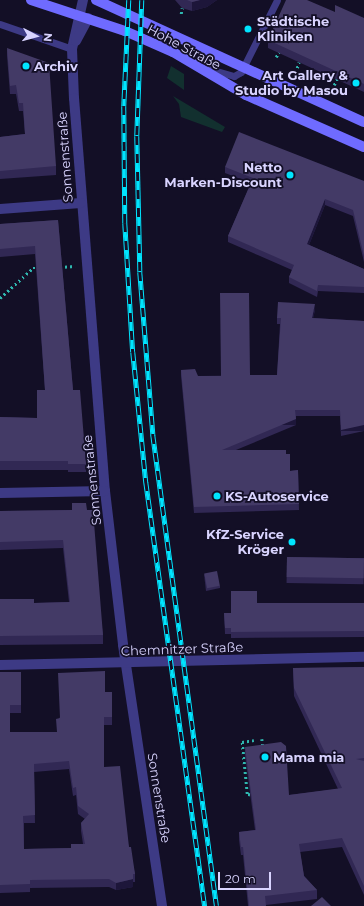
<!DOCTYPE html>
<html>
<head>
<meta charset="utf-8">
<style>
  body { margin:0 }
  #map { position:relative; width:364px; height:906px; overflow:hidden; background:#130f26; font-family:Montserrat,sans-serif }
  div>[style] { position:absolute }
  .green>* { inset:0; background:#12302f }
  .path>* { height:2.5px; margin-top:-1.25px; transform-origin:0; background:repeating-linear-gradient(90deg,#2fb8b0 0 2px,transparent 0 5px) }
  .service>* { height:7px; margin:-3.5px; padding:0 3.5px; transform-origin:3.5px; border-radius:3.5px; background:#3d3a85 }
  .minor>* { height:10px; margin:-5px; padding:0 5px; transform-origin:5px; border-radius:5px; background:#3d3a85 }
  .secondary>* { height:10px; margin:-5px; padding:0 5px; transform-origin:5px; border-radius:5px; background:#6f6bff }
  .rail>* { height:4.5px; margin-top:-2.25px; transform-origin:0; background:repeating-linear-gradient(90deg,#130f26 0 9px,#00e5ff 0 18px); box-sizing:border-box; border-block:1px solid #00e5ff }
  .wall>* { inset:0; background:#312854; transform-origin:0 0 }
  .shaded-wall>* { inset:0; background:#1d163a; transform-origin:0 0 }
  .building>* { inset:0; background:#433a66; transform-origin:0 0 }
  .dots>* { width:11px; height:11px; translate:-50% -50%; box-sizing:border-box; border:2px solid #130f26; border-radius:50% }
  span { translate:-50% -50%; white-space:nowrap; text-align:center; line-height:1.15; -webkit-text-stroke:3.5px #130f26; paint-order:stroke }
  .poi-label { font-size:13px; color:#d9d4ff; font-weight:700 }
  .left { translate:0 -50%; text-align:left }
  .right { translate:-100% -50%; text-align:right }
  .street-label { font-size:13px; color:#d9d4ff }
  .north { position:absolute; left:16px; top:16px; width:40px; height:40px; -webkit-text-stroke:3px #130f26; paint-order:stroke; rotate:96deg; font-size:11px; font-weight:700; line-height:16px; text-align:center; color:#d9d4ff }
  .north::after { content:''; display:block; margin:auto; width:14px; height:18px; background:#d9d4ff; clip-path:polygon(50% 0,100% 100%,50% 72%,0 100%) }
  .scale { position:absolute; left:218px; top:872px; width:53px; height:18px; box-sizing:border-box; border:2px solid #d9d4ff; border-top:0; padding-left:5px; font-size:12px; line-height:14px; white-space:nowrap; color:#d9d4ff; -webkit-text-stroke:3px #130f26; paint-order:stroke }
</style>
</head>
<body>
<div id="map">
  <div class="green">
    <i style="clip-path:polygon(171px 66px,184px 74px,184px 90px,167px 78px)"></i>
    <i style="clip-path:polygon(173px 96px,225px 127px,222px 132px,181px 117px,179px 104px)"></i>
  </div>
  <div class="path">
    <i style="left:181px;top:14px;width:6px;rotate:-81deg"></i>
    <i style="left:276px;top:57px;width:6px;rotate:-59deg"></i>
    <i style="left:297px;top:68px;width:6px;rotate:-72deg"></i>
    <i style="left:317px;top:77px;width:5px;rotate:-68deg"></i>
    <i style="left:334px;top:85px;width:7px;rotate:-63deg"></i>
    <i style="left:60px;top:267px;width:15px;rotate:-4deg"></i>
    <i style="left:0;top:298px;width:45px;rotate:-42.3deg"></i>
    <i style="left:33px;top:268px;width:6px"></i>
    <i style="left:262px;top:739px;width:7px;rotate:82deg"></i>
    <i style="left:250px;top:795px;width:3px;rotate:-162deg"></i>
    <i style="left:247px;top:794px;width:52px;rotate:-95.5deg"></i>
    <i style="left:242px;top:742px;width:12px;rotate:-9deg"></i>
  </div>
  <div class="service">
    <i style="left:0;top:24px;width:76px;rotate:19.1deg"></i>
    <i style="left:206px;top:68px;width:29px;rotate:16deg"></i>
    <i style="left:234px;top:76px;width:8px;rotate:-30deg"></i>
    <i style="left:241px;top:72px;width:80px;rotate:-63.4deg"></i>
  </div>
  <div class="minor">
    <i style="left:83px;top:0;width:50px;rotate:102.7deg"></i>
    <i style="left:72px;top:49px;width:49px;rotate:87.7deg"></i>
    <i style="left:74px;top:98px;width:394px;rotate:85.5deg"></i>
    <i style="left:105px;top:491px;width:155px;rotate:83.3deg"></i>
    <i style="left:123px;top:645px;width:264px;rotate:81.5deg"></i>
    <i style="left:76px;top:41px;width:26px;rotate:-62deg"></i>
    <i style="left:0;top:209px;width:81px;rotate:-4.2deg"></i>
    <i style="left:0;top:493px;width:105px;rotate:-1.1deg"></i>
    <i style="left:0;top:665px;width:364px;rotate:-1.3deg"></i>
  </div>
  <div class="secondary">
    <i style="left:31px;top:0;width:99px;rotate:18.3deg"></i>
    <i style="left:125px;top:31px;width:52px;rotate:23.6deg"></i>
    <i style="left:173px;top:52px;width:85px;rotate:30.5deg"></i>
    <i style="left:246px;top:95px;width:129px;rotate:23.8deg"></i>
    <i style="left:96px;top:0;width:294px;rotate:24.5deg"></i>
  </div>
  <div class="rail">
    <i style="left:129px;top:0;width:106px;rotate:92.7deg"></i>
    <i style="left:124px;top:106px;width:117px;rotate:89.5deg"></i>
    <i style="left:125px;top:223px;width:129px;rotate:86.5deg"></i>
    <i style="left:133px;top:352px;width:131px;rotate:84.3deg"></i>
    <i style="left:146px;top:482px;width:428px;rotate:82.1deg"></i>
    <i style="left:142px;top:0;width:136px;rotate:92.1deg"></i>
    <i style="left:137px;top:136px;width:136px;rotate:88.7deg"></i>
    <i style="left:140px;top:272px;width:164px;rotate:85.4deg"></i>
    <i style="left:153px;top:435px;width:475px;rotate:82.3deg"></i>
  </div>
  <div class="wall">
    <i style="clip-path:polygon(175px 0,217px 0,207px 7px,192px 11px,182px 8px)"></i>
    <i style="clip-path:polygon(335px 12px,364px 18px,364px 92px,268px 48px,268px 40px)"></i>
    <i style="clip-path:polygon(7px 48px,56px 166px,56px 175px,0 179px,0 137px,25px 134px,23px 111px,19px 111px,16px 94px,10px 94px,7px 56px)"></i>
    <i style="clip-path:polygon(225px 167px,364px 181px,364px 262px,353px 216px,325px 205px,309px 245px,364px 269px,364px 293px,318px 291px,317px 297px,289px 283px,289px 277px,292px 270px,228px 242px,228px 236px,251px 183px,225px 173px)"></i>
    <i style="clip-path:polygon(58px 220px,73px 390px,86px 464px,86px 472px,68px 472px,68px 470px,0 470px,0 417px,37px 418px,45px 390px,35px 254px,0 257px,0 224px)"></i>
    <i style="clip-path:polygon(315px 310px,313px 318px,364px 321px,364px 431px,341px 436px,340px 416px,296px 416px,296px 425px,236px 450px,286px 454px,290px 471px,298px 470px,299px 510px,194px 513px,181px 376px,181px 370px,198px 376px,277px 375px,280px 324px,277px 324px,277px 318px)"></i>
    <i style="clip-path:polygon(87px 510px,103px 635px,103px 644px,0 645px,0 599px,34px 603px,69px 602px,63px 548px,0 550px,0 511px)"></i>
    <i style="left:287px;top:557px;width:77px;height:26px;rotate:1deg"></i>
    <i style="clip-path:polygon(204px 574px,220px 586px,220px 588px,206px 591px)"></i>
    <i style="clip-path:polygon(257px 603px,364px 603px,364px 637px,231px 638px,231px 634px,225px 634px,224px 613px,231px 613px)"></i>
    <i style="clip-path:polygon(364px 667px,364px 895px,342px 847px,300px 852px,304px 876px,317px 890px,317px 899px,266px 905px,266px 906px,248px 906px,243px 855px,241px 855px,239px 840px,239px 832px,255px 830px,245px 755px,245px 747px,289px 795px,338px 789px,294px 696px,293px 668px)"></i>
    <i style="clip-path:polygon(evenodd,0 672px,21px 672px,21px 713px,10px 713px,10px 732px,57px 732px,59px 718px,105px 692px,112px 692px,112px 725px,104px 725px,104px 767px,129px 847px,135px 874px,135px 882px,133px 882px,133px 887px,116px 890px,109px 887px,30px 888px,30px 892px,0 893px,0 672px,69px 769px,73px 796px,76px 795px,78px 814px,85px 819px,81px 823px,81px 831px,83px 844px,71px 848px,24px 849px,24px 823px,35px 823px,34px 772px,69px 769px)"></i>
  </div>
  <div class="shaded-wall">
    <i style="clip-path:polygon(200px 0,217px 0,207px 7px,192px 11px,192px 2px)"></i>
    <i style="clip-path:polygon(325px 199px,325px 205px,307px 250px,307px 244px)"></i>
    <i style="clip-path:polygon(315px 304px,315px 310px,312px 324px,312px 318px)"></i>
    <i style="left:296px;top:419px;width:6px;height:80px;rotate:90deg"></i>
    <i style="left:364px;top:425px;width:6px;height:24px;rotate:90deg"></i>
    <i style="clip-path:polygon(133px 879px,133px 887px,116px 890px,116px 883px)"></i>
  </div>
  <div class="building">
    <i style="clip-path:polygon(187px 0,200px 0,192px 2px)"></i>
    <i style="clip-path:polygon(286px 0,307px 0,335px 12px,335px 5px,364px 18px,364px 84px,268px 40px)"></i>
    <i style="clip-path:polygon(7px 48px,49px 63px,56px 166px,0 171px,0 137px,25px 134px,23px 103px,19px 103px,16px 85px,10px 86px)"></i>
    <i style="clip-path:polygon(239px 132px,364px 181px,364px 256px,353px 210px,325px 199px,307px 244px,364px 269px,364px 287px,318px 285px,317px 291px,289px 277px,294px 265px,228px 236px,253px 178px,225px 167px)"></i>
    <i style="clip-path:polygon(58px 220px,73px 390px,80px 390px,86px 464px,68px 464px,68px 461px,0 461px,0 417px,37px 418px,37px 390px,45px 390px,35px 246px,0 249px,0 224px)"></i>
    <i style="clip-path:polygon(220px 293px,249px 293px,250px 375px,277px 375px,281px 318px,277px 318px,278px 302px,315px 304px,312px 318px,364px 321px,364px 425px,341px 430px,340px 410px,295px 410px,296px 419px,222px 450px,286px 450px,286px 454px,290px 454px,290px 471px,298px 470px,299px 504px,194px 507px,181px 370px,195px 369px,198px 376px,221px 376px)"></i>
    <i style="clip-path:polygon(72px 503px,86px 503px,87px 510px,93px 510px,103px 635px,0 636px,0 599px,34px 599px,34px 603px,70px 602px,63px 540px,0 542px,0 511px,72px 510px)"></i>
    <i style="left:287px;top:557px;width:77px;height:20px;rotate:1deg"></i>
    <i style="left:217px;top:571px;width:15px;height:13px;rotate:79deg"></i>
    <i style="clip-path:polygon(231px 591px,257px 591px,257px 603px,364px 603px,364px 631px,231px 632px,231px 628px,225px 628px,224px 613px,231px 613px)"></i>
    <i style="clip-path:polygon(364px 667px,364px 758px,356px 759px,364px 761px,364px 886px,342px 838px,299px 844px,304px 876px,317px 890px,265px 896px,266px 906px,249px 906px,243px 847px,241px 847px,239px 832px,256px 830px,245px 747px,281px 742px,286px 746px,289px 795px,342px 788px,294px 688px,293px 668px)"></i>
    <i style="clip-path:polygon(evenodd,105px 671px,105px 692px,112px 692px,112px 717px,104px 717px,104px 767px,120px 766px,129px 847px,131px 847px,135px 874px,133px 874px,133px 879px,116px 883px,109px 879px,30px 880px,30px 884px,0 885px,0 672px,21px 672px,21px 705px,10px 705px,10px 732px,57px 732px,56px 719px,60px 718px,58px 673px,105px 671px,69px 761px,73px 788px,76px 787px,78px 806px,89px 814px,81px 823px,85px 844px,71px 844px,71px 848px,24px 849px,23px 816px,35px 815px,34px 764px,69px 761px)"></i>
    <i style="clip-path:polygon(322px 897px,331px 906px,311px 906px)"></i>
  </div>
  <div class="dots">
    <i style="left:248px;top:29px;background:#00e5ff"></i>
    <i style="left:26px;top:66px;background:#00e5ff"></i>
    <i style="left:356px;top:83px;background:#00e5ff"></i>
    <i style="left:290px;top:175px;background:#00e5ff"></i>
    <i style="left:217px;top:496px;background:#00e5ff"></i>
    <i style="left:292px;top:542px;background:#00e5ff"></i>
    <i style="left:265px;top:757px;background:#00e5ff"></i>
  </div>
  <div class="poi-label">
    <span class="left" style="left:257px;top:29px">Städtische<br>Kliniken</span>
    <span class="left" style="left:34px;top:66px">Archiv</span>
    <span class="right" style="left:348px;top:83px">Art Gallery &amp;<br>Studio by Masou</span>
    <span class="right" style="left:282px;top:175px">Netto<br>Marken-Discount</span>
    <span class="left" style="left:225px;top:496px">KS-Autoservice</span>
    <span class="right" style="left:284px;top:542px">KfZ-Service<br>Kröger</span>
    <span class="left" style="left:273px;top:757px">Mama mia</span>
  </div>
  <div class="street-label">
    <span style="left:184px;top:47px;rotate:28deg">Hohe Straße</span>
    <span style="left:65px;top:157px;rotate:-94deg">Sonnenstraße</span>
    <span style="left:92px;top:480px;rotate:-96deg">Sonnenstraße</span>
    <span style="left:182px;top:649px;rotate:-2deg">Chemnitzer Straße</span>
    <span style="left:159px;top:798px;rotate:81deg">Sonnenstraße</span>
  </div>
  <div class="north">N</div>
  <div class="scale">20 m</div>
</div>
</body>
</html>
